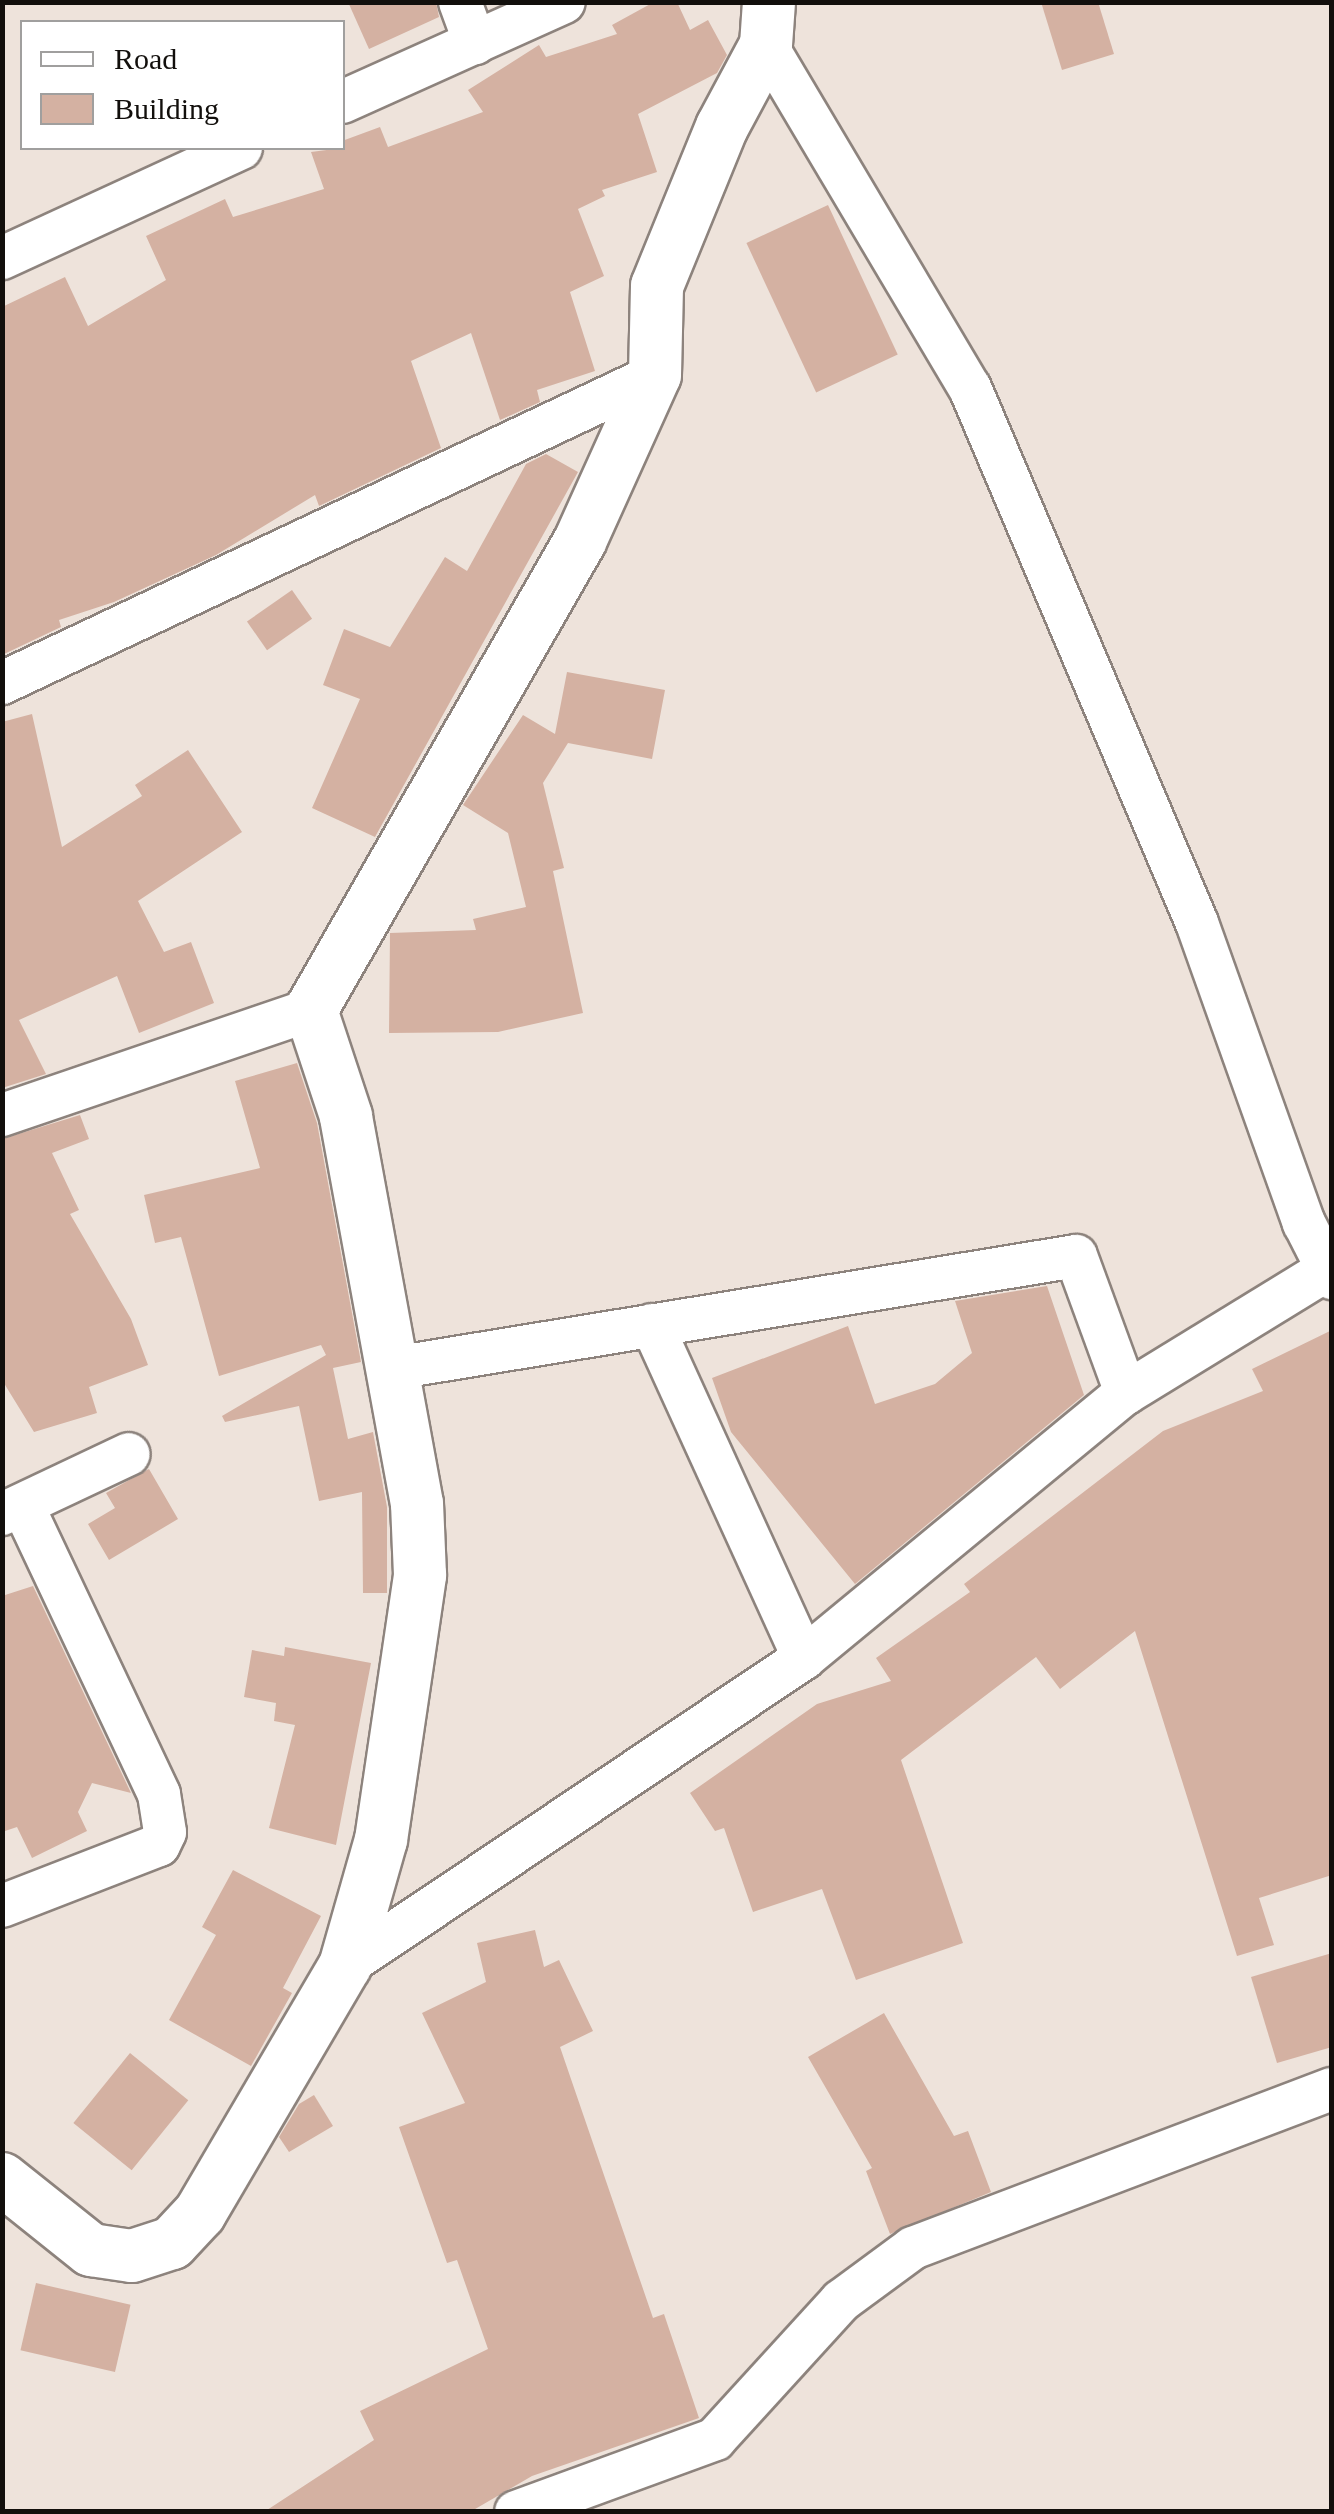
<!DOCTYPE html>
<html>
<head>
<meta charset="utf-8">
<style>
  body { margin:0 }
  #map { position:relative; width:1334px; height:2514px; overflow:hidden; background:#eee3db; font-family:"Times New Roman",serif }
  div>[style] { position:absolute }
  .building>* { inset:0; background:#d4b1a2; transform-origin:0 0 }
  .roads { filter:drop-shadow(2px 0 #8d837d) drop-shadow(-2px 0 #8d837d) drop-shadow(0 2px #8d837d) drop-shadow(0 -2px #8d837d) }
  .minor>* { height:42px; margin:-21px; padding:0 21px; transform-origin:21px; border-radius:21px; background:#fff }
  .tertiary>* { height:52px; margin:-26px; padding:0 26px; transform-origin:26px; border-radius:26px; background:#fff }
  span { translate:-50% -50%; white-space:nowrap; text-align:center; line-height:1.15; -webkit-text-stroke:8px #fff; paint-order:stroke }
  .frame { position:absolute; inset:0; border:5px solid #120f0c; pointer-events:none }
  .legend { position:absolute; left:20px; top:20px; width:325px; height:130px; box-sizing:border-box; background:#fff; border:2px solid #a09f9e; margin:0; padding:12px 18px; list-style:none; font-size:30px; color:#120f0c }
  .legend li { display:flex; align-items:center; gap:20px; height:50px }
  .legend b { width:50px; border:2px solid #a09f9e }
</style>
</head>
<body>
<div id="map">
  <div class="building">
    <i style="clip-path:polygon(348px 2px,436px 2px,439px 17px,369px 49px)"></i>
    <i style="clip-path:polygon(654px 2px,677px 2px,690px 30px,708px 20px,727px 55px,717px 73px,638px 114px,657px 172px,602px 190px,605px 196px,578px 209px,604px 276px,570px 292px,595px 371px,537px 390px,540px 402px,500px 420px,471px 333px,411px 361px,441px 448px,319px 506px,315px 495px,216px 555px,114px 602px,59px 620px,61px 627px,2px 655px,2px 307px,65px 277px,88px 326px,166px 280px,146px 236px,225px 199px,233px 217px,324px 189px,311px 152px,342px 148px,342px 141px,380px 127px,388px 147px,483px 112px,468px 90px,539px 45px,546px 57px,617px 34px,612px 25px)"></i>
    <i style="clip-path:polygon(1041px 2px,1098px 2px,1114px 54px,1062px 70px)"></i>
    <i style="left:828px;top:205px;width:165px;height:90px;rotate:65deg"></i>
    <i style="clip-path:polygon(546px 454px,578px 472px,375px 837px,312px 808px,360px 699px,323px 685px,344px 629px,390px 647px,445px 557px,467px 571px,526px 464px)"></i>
    <i style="left:292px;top:590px;width:35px;height:55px;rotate:55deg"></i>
    <i style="clip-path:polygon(567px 672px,665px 690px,652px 759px,568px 743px,543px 783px,564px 868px,553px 871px,583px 1013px,498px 1032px,389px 1033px,390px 933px,476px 930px,473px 919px,526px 907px,508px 833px,463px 805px,523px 715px,555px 734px)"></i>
    <i style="clip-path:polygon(32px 714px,62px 847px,142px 796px,135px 785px,188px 750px,242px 832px,138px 901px,164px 952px,191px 942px,214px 1003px,139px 1033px,117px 976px,19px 1020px,46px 1074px,2px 1088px,2px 722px)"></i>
    <i style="clip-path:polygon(297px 1063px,317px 1123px,361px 1362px,333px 1368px,348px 1439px,373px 1432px,387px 1507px,387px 1593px,363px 1593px,362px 1492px,319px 1501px,299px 1406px,225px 1422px,222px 1416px,326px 1355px,321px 1345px,219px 1376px,181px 1237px,155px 1243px,144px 1195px,260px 1168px,235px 1081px)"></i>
    <i style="clip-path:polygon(80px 1115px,89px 1139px,52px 1153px,79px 1210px,70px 1214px,131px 1319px,148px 1365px,89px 1387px,97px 1413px,34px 1432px,2px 1380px,2px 1139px)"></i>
    <i style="clip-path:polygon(1047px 1286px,1084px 1395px,855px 1584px,731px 1432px,712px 1378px,848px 1326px,875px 1404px,935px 1384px,972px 1353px,955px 1301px)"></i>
    <i style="clip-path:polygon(1332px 1330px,1332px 1875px,1259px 1898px,1274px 1945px,1237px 1956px,1135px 1631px,1060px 1689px,1036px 1657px,901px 1760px,963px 1943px,856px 1980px,822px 1889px,753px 1912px,724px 1828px,715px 1831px,690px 1793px,817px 1704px,891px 1681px,876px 1658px,970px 1592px,964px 1584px,1163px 1431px,1263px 1391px,1252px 1369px)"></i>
    <i style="clip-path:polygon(149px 1469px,178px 1519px,109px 1560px,88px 1524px,115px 1508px,106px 1493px)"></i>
    <i style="clip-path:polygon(33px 1586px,131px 1793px,92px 1783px,78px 1812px,87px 1831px,32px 1858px,17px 1827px,2px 1832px,2px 1596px)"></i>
    <i style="clip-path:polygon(285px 1647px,371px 1663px,336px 1845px,269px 1828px,295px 1725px,274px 1721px,276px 1703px,244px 1697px,252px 1650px,284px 1656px)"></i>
    <i style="clip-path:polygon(233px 1870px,321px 1916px,283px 1988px,292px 1993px,251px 2066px,169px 2020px,216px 1935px,202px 1927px)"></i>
    <i style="clip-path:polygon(535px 1930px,544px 1967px,559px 1960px,593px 2031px,560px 2047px,653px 2318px,664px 2314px,699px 2418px,532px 2476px,470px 2512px,264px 2512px,374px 2440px,360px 2411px,488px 2349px,457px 2260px,447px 2263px,399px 2127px,465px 2103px,422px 2013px,486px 1982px,477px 1943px)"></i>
    <i style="clip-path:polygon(1332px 1953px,1332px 2047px,1277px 2063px,1251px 1977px)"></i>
    <i style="clip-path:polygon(884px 2013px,954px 2136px,968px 2131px,991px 2192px,890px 2234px,866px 2171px,872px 2168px,808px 2057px)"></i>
    <i style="left:130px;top:2053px;width:75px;height:90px;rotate:39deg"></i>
    <i style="clip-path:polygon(314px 2095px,333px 2126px,289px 2152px,279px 2137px,299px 2104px)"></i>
    <i style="left:36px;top:2283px;width:97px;height:69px;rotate:13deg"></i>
  </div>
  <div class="roads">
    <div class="minor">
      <i style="left:460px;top:2px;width:44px;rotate:69.9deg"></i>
      <i style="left:766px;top:45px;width:399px;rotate:59.3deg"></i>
      <i style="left:970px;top:388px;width:581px;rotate:67.01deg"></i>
      <i style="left:1197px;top:923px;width:319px;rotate:70.4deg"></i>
      <i style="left:1304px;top:1223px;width:62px;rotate:63deg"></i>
      <i style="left:342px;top:102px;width:243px;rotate:-24.2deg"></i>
      <i style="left:2px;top:258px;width:263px;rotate:-24.7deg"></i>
      <i style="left:2px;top:683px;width:722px;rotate:-25.25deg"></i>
      <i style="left:2px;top:1115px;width:326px;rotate:-18.8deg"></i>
      <i style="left:652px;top:1325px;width:366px;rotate:65.5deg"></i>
      <i style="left:388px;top:1369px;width:697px;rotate:-9.33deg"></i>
      <i style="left:1076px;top:1256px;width:146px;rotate:69.9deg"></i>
      <i style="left:2px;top:1514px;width:140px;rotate:-25.3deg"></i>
      <i style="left:2px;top:1906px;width:168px;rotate:-21.2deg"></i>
      <i style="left:159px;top:1845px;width:14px;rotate:-65deg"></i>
      <i style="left:165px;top:1832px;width:38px;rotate:-99deg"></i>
      <i style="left:159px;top:1794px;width:318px;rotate:-115.3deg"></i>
      <i style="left:345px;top:1966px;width:553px;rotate:-33.86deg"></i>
      <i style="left:804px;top:1658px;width:417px;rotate:-39.5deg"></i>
      <i style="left:1126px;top:1393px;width:236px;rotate:-31.5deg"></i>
      <i style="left:516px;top:2512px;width:212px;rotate:-20.1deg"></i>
      <i style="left:715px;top:2439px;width:187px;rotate:-47.6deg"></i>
      <i style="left:841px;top:2301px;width:89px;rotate:-36.4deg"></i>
      <i style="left:913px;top:2248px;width:448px;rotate:-20.8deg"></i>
    </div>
    <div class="tertiary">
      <i style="left:2px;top:2179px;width:114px;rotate:38.6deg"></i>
      <i style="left:91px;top:2250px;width:41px;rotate:8.3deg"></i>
      <i style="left:132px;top:2256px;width:42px;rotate:-18deg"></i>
      <i style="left:172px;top:2243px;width:41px;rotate:-47deg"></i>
      <i style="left:200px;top:2213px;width:286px;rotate:-59.6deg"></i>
      <i style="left:345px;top:1966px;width:131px;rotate:-74.1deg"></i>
      <i style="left:381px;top:1840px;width:268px;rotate:-81.6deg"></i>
      <i style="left:420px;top:1575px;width:71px;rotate:-92.4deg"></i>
      <i style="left:417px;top:1504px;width:394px;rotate:-100.4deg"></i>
      <i style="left:346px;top:1116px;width:112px;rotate:-108.3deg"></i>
      <i style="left:311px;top:1010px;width:541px;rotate:-60.16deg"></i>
      <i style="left:580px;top:541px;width:182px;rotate:-65.7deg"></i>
      <i style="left:655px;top:375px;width:89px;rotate:-88.7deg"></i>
      <i style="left:657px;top:286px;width:172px;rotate:-67.8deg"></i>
      <i style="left:722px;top:127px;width:93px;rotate:-61.8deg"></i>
      <i style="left:766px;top:45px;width:43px;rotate:-86deg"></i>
    </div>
  </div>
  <div class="frame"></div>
  <ul class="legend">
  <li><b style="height:12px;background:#fff"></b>Road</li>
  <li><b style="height:28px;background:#d4b1a2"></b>Building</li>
  </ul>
</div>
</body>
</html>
